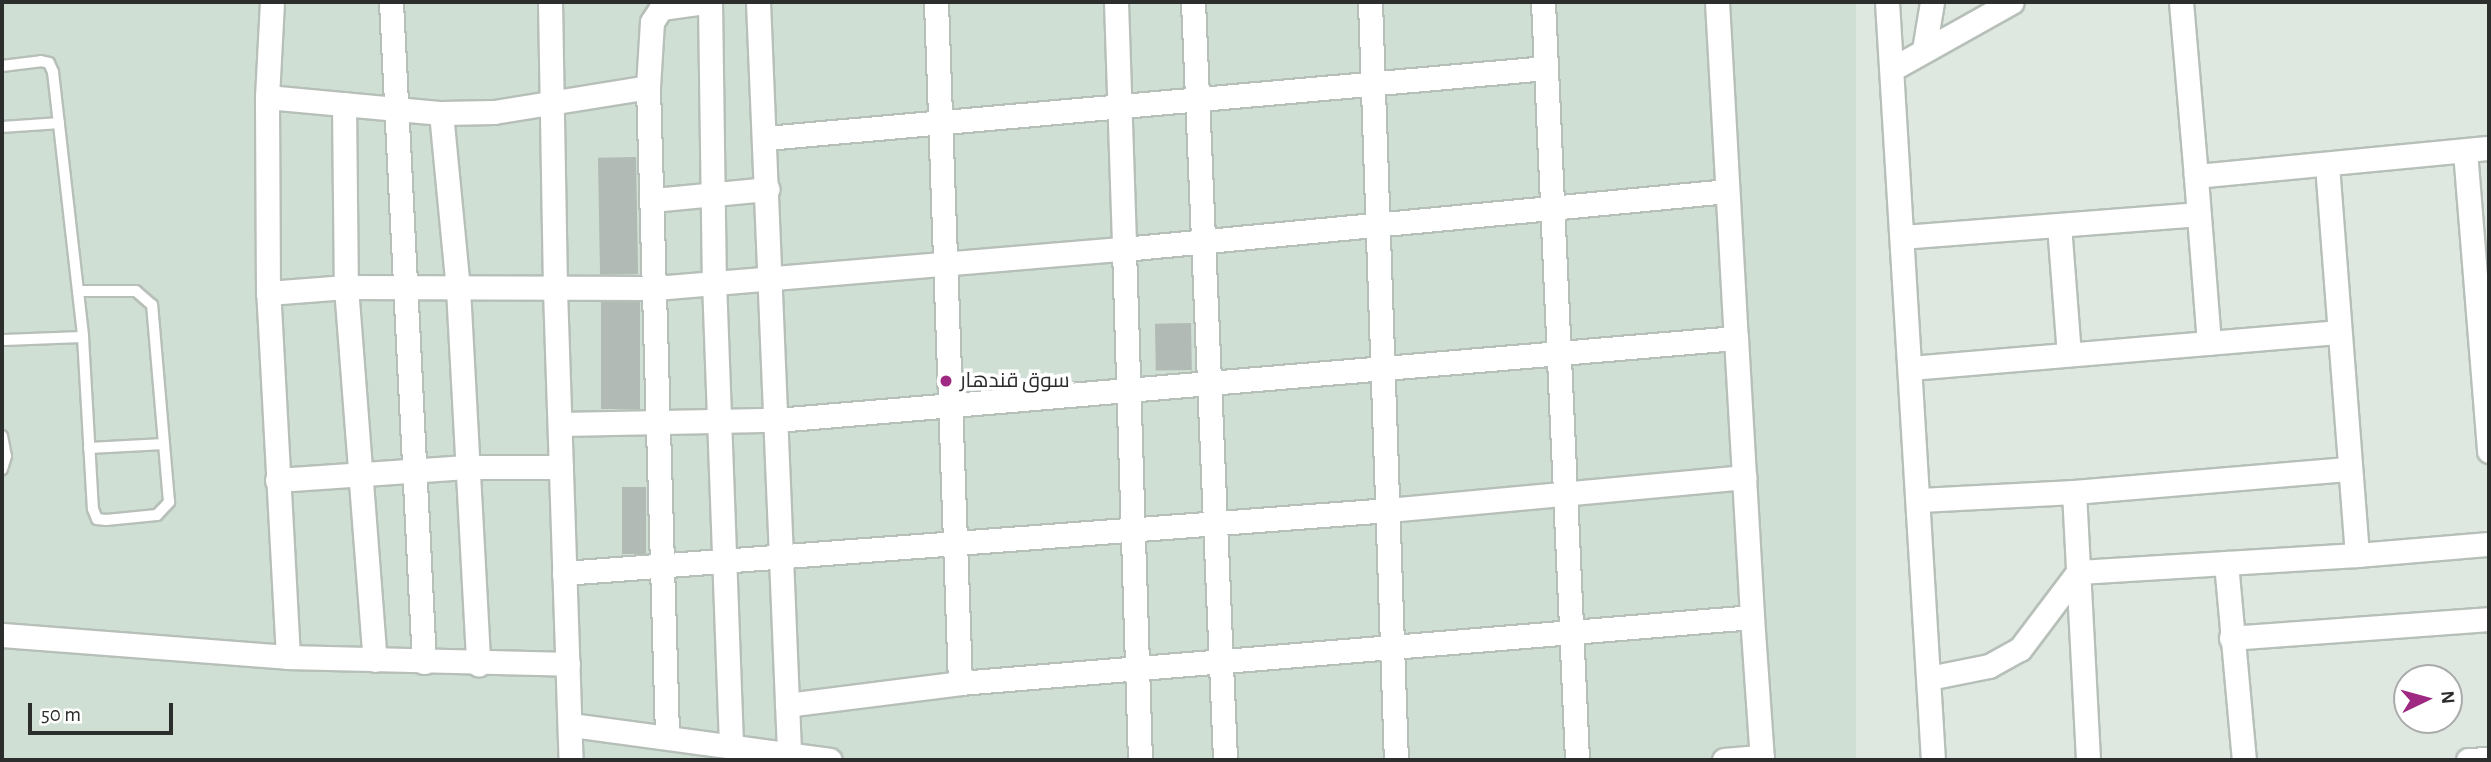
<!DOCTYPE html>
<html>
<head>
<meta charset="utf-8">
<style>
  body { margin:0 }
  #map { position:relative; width:2491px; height:762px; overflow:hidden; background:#dee7e0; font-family:"Alegreya Sans",Cairo,sans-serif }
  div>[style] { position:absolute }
  .built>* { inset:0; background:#cfdfd3; transform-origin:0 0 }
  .building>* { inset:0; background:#b1bab4; transform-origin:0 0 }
  .roads { filter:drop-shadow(2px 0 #b7bfb9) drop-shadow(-2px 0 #b7bfb9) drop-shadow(0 2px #b7bfb9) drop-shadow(0 -2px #b7bfb9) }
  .lane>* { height:10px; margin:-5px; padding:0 5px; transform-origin:5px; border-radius:5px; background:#fff }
  .street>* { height:23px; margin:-11.5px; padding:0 11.5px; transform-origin:11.5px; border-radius:11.5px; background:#fff }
  .dots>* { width:19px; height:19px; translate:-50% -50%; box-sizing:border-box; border:4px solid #fff; border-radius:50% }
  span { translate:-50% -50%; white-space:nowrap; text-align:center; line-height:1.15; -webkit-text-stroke:7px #fff; paint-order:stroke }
  .poi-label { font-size:21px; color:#2b2e2c }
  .left { translate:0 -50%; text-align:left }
  .frame { position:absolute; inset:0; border:4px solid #2b2e2c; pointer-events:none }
  .north { position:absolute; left:2393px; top:664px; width:70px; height:70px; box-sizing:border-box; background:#fff; border:2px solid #aaabab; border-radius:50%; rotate:85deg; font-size:19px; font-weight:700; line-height:28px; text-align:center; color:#2b2e2c }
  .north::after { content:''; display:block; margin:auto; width:24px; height:32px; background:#9e2882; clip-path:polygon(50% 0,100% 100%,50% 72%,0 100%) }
  .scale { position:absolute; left:28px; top:703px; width:145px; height:32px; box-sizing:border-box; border:4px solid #2b2e2c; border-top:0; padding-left:9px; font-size:21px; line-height:24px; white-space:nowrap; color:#2b2e2c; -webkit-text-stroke:5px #fff; paint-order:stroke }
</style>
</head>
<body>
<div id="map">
  <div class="built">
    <i style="left:2px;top:2px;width:1854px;height:758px"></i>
  </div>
  <div class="building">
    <i style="left:636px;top:157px;width:117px;height:38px;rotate:89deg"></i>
    <i style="left:601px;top:302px;width:39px;height:107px"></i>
    <i style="left:1191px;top:323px;width:47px;height:36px;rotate:89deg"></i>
    <i style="left:622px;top:487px;width:24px;height:67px"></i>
  </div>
  <div class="roads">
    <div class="lane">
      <i style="left:2px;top:66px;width:39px;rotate:-7deg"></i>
      <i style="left:41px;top:61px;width:8px;rotate:14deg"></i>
      <i style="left:49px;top:63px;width:10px;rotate:66deg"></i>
      <i style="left:53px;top:72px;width:267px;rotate:83.5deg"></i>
      <i style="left:83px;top:337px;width:172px;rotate:86.7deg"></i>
      <i style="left:93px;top:509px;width:11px;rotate:68deg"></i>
      <i style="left:97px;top:519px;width:9px;rotate:6deg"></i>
      <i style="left:106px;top:520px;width:51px;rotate:-5.6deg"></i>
      <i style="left:157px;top:515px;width:18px;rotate:-47deg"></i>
      <i style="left:169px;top:502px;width:198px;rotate:-94.9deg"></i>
      <i style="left:152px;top:305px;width:21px;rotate:-139deg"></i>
      <i style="left:136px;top:291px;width:58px;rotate:180deg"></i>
      <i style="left:2px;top:127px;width:57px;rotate:-4deg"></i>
      <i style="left:2px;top:340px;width:81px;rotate:-2.1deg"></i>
      <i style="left:2px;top:436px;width:20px;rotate:79deg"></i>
      <i style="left:6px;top:456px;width:14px;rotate:107deg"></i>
      <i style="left:89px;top:448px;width:75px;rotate:-3.1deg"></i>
    </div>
    <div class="street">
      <i style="left:391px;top:2px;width:661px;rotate:87.14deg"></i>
      <i style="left:550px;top:2px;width:288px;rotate:89deg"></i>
      <i style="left:555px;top:290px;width:470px;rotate:88.1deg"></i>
      <i style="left:710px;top:2px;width:279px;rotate:89.2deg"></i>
      <i style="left:714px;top:281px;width:463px;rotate:87.9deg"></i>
      <i style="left:758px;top:2px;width:751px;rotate:87.63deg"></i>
      <i style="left:1116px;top:2px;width:247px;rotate:88.1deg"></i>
      <i style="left:1124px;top:249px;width:606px;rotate:-5.49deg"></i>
      <i style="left:1193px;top:2px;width:759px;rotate:87.58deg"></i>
      <i style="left:1370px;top:2px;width:758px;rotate:88.04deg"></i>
      <i style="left:1543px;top:2px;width:759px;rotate:87.43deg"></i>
      <i style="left:1717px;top:2px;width:337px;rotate:86.8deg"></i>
      <i style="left:1887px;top:2px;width:759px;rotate:86.53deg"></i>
      <i style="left:2181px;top:2px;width:175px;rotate:85.1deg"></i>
      <i style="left:1924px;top:50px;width:49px;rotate:-80.5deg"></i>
      <i style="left:1892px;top:69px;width:137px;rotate:-29.2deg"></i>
      <i style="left:648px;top:87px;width:648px;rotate:88.32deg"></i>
      <i style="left:267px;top:97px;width:175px;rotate:5.3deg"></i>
      <i style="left:441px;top:113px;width:53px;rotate:-1.1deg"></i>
      <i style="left:494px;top:112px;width:156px;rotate:-9.2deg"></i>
      <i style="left:648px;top:87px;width:65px;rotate:-86.5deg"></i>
      <i style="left:652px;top:22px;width:17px;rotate:-57deg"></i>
      <i style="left:661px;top:8px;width:44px;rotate:-7.8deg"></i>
      <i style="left:344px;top:104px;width:183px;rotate:89.4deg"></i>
      <i style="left:346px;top:287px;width:374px;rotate:85.6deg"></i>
      <i style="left:441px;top:113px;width:177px;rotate:84.5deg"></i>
      <i style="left:458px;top:289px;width:376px;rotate:86.9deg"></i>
      <i style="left:766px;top:138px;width:783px;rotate:-5.13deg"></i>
      <i style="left:2465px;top:151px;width:301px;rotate:85.4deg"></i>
      <i style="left:653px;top:200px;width:115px;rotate:-5.5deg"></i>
      <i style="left:2059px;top:225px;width:129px;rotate:85.6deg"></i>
      <i style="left:1902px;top:237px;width:297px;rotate:-4.4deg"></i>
      <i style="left:268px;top:293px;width:78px;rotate:-4.4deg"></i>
      <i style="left:346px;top:287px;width:309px;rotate:0.2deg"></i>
      <i style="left:655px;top:288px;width:471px;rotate:-4.8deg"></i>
      <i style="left:1124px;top:249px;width:511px;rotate:88.21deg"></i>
      <i style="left:2209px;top:343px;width:168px;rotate:-94.5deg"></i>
      <i style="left:2196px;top:176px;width:294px;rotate:-5.5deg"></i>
      <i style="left:1910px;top:368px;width:429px;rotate:-4.8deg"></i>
      <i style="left:560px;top:424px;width:217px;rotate:-1.1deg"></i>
      <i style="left:777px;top:420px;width:962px;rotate:-4.89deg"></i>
      <i style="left:1736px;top:338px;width:279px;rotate:86.7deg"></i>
      <i style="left:277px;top:480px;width:190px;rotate:-3.9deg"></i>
      <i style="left:467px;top:467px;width:94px"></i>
      <i style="left:2074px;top:492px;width:277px;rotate:-4.8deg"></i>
      <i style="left:1920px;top:500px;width:154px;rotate:-3deg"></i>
      <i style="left:2074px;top:492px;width:268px;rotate:87deg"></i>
      <i style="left:2357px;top:555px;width:132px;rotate:-4.8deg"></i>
      <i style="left:2226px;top:563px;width:198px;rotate:84.8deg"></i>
      <i style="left:2078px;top:572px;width:280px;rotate:-3.5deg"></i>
      <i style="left:2357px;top:555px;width:392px;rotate:-94.4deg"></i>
      <i style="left:564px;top:573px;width:827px;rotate:-4.37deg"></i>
      <i style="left:1389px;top:510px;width:357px;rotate:-5.3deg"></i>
      <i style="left:2px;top:635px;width:287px;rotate:4.4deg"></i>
      <i style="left:288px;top:657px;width:365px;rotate:-93.1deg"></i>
      <i style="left:268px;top:293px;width:196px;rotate:-90.3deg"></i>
      <i style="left:267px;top:97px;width:95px;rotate:-87deg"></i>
      <i style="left:2231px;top:638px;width:259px;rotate:-4.2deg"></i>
      <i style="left:288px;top:657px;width:280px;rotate:1.4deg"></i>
      <i style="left:1929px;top:678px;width:61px;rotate:-11.3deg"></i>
      <i style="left:1989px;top:666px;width:35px;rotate:-29deg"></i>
      <i style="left:2020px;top:649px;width:96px;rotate:-53deg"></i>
      <i style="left:960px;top:683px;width:795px;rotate:-4.76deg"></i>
      <i style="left:1752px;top:617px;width:143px;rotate:86deg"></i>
      <i style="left:787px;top:705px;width:174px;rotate:-7.2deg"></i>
      <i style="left:960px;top:683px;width:681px;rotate:-92.02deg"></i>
      <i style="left:571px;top:725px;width:261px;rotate:7.7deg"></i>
      <i style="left:1724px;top:760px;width:38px;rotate:-5deg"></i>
      <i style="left:2468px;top:760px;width:21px;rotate:-3deg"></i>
    </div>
  </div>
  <div class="dots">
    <i style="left:946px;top:381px;background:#9e2882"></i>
  </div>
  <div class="poi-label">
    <span class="left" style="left:960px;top:381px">سوق قندهار</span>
  </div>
  <div class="frame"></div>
  <div class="north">N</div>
  <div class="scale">50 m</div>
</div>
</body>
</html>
